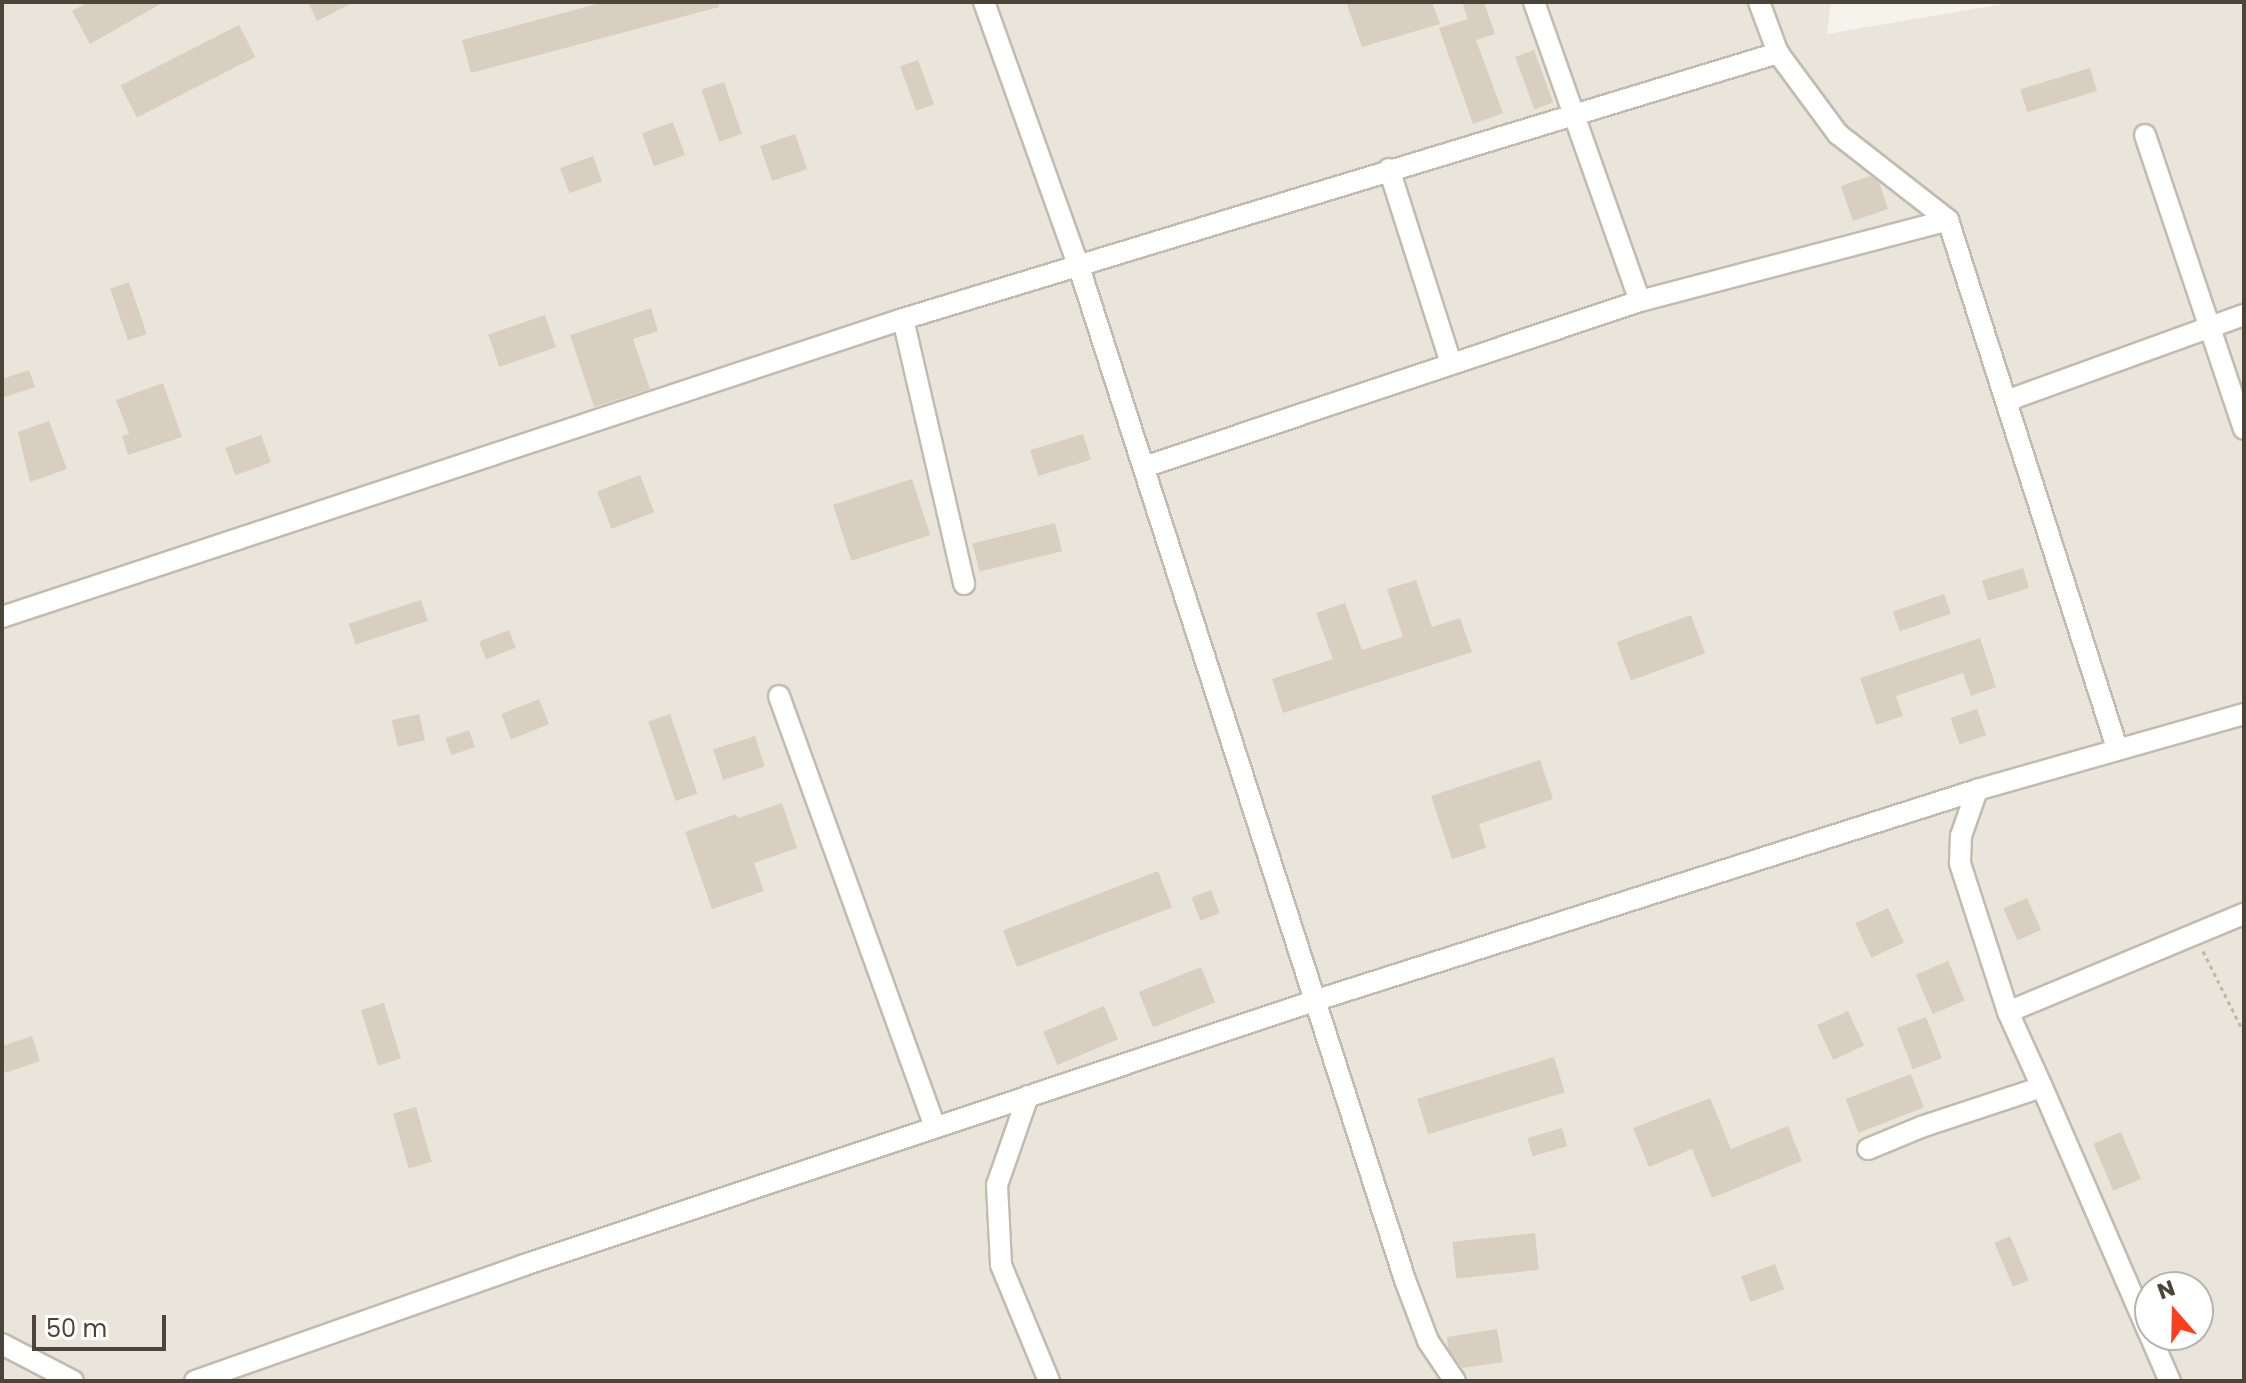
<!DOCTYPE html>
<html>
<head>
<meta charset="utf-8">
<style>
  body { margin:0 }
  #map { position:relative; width:2246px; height:1383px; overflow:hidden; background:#f6f3ec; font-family:Poppins,sans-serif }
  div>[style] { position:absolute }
  .residential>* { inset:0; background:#eae5da }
  .building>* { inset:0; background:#d8cfc1; transform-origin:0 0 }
  .path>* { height:3px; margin-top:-1.5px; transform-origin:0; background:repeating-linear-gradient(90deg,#c4b79f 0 4px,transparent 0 8px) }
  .roads { filter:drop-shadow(2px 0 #c2bbae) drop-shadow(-2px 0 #c2bbae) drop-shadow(0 2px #c2bbae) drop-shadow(0 -2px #c2bbae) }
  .minor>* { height:20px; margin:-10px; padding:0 10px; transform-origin:10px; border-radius:10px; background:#fff }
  span { translate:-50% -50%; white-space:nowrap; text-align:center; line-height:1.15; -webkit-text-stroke:7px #fff; paint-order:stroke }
  .frame { position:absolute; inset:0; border:4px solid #4b4439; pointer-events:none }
  .north { position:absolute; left:2134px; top:1271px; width:80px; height:80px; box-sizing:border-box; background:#fff; border:2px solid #b7b4b0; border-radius:50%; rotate:340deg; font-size:22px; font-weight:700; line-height:32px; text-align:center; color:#4b4439 }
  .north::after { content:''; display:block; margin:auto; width:28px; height:36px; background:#fc3f1d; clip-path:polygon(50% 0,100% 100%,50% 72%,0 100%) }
  .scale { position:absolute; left:32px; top:1315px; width:134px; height:36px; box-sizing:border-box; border:4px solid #4b4439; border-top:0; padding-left:10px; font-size:24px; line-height:28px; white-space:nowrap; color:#4b4439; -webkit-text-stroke:6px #fff; paint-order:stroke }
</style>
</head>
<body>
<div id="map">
  <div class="residential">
    <i style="clip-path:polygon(evenodd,2px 2px,1831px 2px,1827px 34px,2015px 2px,2244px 2px,2244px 1381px,2px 1381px,2px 2px,2150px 1287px,2198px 1287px,2198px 1335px,2150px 1335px,2150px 1287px)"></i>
  </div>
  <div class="building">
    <i style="clip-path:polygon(88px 2px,164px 2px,90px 44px,72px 11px)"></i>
    <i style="clip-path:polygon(308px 2px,354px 2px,317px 21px)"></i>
    <i style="clip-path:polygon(604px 2px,718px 2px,719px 7px,471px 73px,462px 40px)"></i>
    <i style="clip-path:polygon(1346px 2px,1432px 2px,1440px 24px,1362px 47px)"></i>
    <i style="clip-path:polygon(1462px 2px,1484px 2px,1495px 34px,1476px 40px,1503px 113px,1473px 124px,1439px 28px,1468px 19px)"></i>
    <i style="left:239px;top:25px;width:36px;height:133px;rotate:63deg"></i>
    <i style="left:1534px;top:50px;width:56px;height:20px;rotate:70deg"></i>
    <i style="left:918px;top:60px;width:47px;height:19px;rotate:70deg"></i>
    <i style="left:2090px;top:68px;width:24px;height:73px;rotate:73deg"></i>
    <i style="left:724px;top:82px;width:55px;height:24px;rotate:71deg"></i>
    <i style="left:673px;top:122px;width:35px;height:33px;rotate:70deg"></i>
    <i style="left:795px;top:134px;width:37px;height:37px;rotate:71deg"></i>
    <i style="left:593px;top:156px;width:27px;height:35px;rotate:70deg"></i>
    <i style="clip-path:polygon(1870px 176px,1879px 182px,1888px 209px,1853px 221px,1841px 186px)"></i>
    <i style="left:129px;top:282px;width:55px;height:20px;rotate:71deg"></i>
    <i style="clip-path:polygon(651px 308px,658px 331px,633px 339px,650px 389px,594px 407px,570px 335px)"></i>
    <i style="left:545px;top:315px;width:34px;height:60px;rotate:71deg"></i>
    <i style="clip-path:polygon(29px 370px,35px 387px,2px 398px,2px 379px)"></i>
    <i style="clip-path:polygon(163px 383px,182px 437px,128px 455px,122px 436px,129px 434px,116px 400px)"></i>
    <i style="clip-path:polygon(49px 421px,67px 469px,30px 482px,18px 432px)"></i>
    <i style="left:1083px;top:434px;width:27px;height:55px;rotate:73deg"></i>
    <i style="left:261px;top:435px;width:29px;height:38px;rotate:70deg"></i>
    <i style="left:640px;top:475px;width:40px;height:46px;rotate:69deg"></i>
    <i style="left:912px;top:479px;width:59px;height:83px;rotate:72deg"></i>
    <i style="left:1055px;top:523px;width:29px;height:85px;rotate:76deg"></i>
    <i style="left:2023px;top:568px;width:21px;height:43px;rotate:73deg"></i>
    <i style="clip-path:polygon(1416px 580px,1432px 627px,1460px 618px,1472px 652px,1283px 713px,1272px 679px,1333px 659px,1316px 613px,1345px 603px,1362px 650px,1403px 637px,1387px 589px)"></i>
    <i style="left:1944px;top:594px;width:21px;height:54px;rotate:71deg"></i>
    <i style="left:421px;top:600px;width:22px;height:76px;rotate:72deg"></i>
    <i style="left:1691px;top:615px;width:41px;height:79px;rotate:70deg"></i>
    <i style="left:509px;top:630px;width:19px;height:32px;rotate:69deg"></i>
    <i style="clip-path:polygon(1980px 638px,1996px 687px,1971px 696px,1963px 673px,1896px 696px,1903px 716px,1876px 725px,1860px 678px)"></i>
    <i style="left:539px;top:699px;width:27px;height:41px;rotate:68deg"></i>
    <i style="left:1977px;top:709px;width:28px;height:28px;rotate:71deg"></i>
    <i style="left:419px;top:714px;width:27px;height:28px;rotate:77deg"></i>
    <i style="left:670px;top:714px;width:84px;height:23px;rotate:71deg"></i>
    <i style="left:469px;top:730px;width:18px;height:25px;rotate:71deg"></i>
    <i style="left:755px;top:736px;width:32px;height:44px;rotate:72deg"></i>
    <i style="clip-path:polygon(1540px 760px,1553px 799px,1479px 824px,1486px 848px,1452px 859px,1431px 796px)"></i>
    <i style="clip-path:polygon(782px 803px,797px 848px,754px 863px,764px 891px,712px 909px,685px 832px,736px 814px,738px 818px)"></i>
    <i style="left:1158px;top:871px;width:39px;height:166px;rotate:69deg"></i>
    <i style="left:1211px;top:890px;width:25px;height:21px;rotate:69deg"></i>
    <i style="left:2027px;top:898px;width:35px;height:26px;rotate:66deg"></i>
    <i style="left:1888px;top:908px;width:38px;height:36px;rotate:65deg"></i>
    <i style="left:1948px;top:961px;width:43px;height:35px;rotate:67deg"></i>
    <i style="left:1201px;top:967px;width:38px;height:67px;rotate:68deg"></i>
    <i style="left:384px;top:1003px;width:58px;height:24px;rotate:73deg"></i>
    <i style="left:1104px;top:1006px;width:36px;height:66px;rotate:67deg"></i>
    <i style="left:1848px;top:1011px;width:38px;height:34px;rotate:65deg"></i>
    <i style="left:1926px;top:1017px;width:44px;height:31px;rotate:69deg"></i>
    <i style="clip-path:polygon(32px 1036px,40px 1061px,5px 1073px,2px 1046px)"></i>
    <i style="left:1554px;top:1057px;width:37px;height:143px;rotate:73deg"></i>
    <i style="left:1911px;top:1074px;width:36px;height:70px;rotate:69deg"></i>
    <i style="clip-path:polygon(1710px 1098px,1731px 1149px,1788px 1126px,1802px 1161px,1712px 1198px,1692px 1149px,1649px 1167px,1633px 1128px)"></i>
    <i style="left:416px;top:1107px;width:57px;height:24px;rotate:74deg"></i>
    <i style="left:1562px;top:1128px;width:19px;height:36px;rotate:74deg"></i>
    <i style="left:2121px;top:1132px;width:51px;height:30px;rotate:67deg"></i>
    <i style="left:1535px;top:1233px;width:37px;height:83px;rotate:84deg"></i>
    <i style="left:2010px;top:1236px;width:48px;height:17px;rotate:67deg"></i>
    <i style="left:1775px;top:1264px;width:27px;height:36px;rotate:70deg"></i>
    <i style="clip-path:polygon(1497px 1329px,1503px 1362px,1462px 1368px,1448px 1348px,1447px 1337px)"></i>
  </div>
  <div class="path">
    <i style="left:2203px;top:951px;width:92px;rotate:63.4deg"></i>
  </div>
  <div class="roads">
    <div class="minor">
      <i style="left:984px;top:2px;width:282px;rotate:70.3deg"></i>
      <i style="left:1079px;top:267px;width:1064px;rotate:72.16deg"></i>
      <i style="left:1405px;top:1280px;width:65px;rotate:69.3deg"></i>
      <i style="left:1428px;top:1341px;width:48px;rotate:56deg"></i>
      <i style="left:1534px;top:2px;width:317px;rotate:70.5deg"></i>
      <i style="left:1759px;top:2px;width:54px;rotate:69.6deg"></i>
      <i style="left:1778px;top:53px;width:101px;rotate:53.5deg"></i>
      <i style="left:1838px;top:134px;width:140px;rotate:38deg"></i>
      <i style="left:1948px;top:220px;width:554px;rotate:72.25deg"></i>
      <i style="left:2145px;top:135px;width:310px;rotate:71.4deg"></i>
      <i style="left:1389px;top:169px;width:204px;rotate:72.3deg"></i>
      <i style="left:903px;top:319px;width:272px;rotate:77deg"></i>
      <i style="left:2006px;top:401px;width:253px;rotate:-19.9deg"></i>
      <i style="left:1144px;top:467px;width:523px;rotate:-18.5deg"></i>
      <i style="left:1640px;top:301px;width:318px;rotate:-14.7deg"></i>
      <i style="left:2px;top:617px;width:949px;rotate:-18.3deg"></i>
      <i style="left:903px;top:319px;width:915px;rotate:-16.91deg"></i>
      <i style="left:779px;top:696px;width:458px;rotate:70.1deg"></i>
      <i style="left:2008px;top:1012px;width:256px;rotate:-22.6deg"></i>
      <i style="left:2042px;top:1087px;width:321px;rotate:66.5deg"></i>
      <i style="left:1028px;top:1096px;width:94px;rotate:109.2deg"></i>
      <i style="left:997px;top:1185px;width:80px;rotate:87.1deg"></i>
      <i style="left:1001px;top:1265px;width:126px;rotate:67.5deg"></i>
      <i style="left:1868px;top:1149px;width:57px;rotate:-22.5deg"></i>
      <i style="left:1921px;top:1127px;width:127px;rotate:-18.3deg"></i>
      <i style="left:2042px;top:1087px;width:82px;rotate:-114.4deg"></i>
      <i style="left:2008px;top:1012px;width:157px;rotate:-107.9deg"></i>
      <i style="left:1960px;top:863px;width:27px;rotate:-88deg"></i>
      <i style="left:1961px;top:836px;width:49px;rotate:-70.8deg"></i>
      <i style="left:2px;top:1344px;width:80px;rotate:27.5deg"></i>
      <i style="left:195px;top:1381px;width:349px;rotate:-19.4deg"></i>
      <i style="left:524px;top:1265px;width:836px;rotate:-18.48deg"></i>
      <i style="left:1317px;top:1000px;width:693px;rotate:-17.65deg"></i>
      <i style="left:1977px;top:790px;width:278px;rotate:-15.9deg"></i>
    </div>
  </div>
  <div class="frame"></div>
  <div class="north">N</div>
  <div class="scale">50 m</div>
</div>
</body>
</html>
